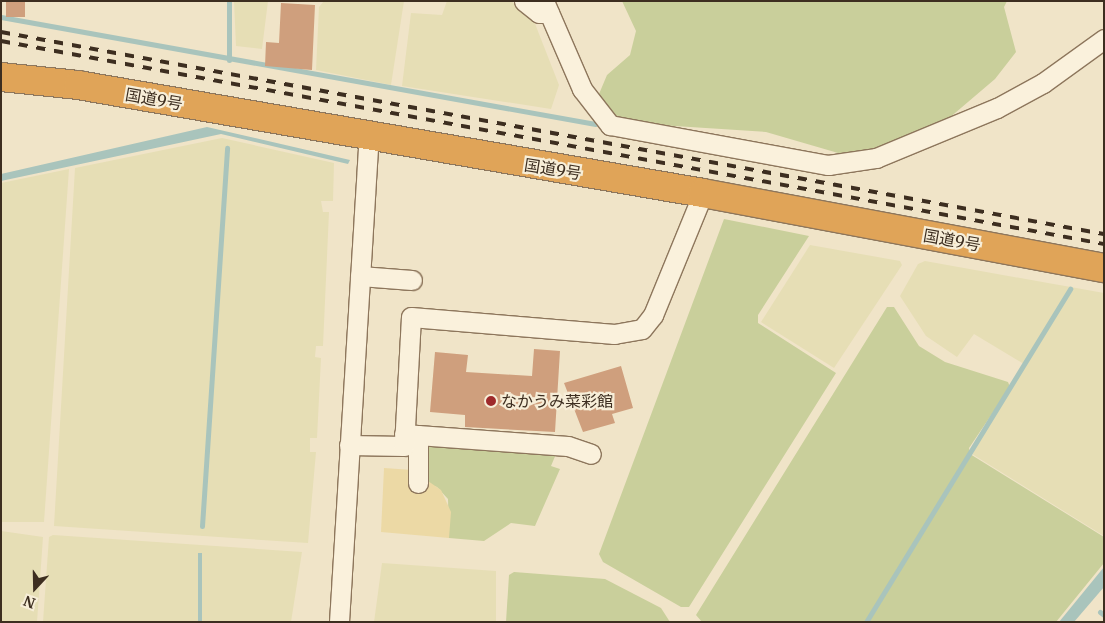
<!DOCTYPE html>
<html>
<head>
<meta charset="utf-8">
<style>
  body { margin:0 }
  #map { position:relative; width:1105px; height:623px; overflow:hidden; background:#f0e4c8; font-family:Merriweather,"Noto Sans JP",serif }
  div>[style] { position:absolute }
  .farmland>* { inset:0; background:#e6deb5 }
  .green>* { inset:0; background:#c9cf9b }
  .sand>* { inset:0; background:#ecd9a5 }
  .water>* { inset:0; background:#a9c4bc; transform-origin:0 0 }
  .stream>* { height:5px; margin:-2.5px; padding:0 2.5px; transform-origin:2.5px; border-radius:2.5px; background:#a9c4bc }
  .building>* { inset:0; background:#cf9f7d; transform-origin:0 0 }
  .roads { filter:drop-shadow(1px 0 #8d765c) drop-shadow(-1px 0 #8d765c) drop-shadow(0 1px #8d765c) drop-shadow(0 -1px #8d765c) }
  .minor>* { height:19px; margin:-9.5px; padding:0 9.5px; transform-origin:9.5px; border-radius:9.5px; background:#faf1dc }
  .highway>* { height:28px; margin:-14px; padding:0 14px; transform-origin:14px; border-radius:14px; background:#e0a458 }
  .rail>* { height:4px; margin-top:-2px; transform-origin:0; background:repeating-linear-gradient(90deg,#3d2e20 0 9px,transparent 0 18px) }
  .dots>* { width:14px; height:14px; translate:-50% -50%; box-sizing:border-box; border:2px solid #f7eed8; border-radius:50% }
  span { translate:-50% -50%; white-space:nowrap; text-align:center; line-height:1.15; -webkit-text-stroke:4.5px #f7eed8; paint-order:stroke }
  .street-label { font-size:16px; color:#3d2e20 }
  .poi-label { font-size:16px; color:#3d2e20 }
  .left { translate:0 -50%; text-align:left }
  .frame { position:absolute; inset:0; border:2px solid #3d2e20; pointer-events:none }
  .north { position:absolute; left:10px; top:563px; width:50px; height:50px; -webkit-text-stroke:4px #f7eed8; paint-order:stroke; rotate:201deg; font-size:14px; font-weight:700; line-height:20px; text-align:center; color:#3d2e20 }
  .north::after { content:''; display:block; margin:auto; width:18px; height:22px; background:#3d2e20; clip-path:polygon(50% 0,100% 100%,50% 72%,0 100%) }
</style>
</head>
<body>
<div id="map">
  <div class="farmland">
    <i style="clip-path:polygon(234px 1px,268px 1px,262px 49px,236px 46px)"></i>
    <i style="clip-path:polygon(324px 1px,404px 1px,391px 85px,316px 70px,319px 7px)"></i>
    <i style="clip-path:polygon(447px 1px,511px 1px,532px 16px,559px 85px,551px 109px,402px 86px,411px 13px,442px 15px)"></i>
    <i style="clip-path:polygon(222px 138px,334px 163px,333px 201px,321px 201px,323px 212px,329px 212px,323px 346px,316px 346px,315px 357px,321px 358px,317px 438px,310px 438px,310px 452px,316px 452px,308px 543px,54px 526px,75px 168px)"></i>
    <i style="clip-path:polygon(69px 169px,44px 522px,1px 522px,1px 183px)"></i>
    <i style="clip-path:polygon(810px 245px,900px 261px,902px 265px,834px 368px,761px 322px)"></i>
    <i style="clip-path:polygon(925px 261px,1104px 293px,1104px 536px,972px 454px,971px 448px,1024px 364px,974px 334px,957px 357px,926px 336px,900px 296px,918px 264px)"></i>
    <i style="clip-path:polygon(1px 531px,43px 537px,37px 622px,1px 622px)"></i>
    <i style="clip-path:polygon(53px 535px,302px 552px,291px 622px,43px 622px,49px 537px)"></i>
    <i style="clip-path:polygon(382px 563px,496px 571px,496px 622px,374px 622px)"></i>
  </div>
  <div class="green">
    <i style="clip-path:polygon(622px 1px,1007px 1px,1004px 7px,1016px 52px,995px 79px,948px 119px,881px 147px,845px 155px,766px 132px,628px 123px,608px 112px,599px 94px,607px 75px,630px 55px,636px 31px)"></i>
    <i style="clip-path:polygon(724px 219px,809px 236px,758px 315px,758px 323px,836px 373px,689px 607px,681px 607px,603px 562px,599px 554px)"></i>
    <i style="clip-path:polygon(887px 307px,894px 307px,919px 346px,945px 362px,1008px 382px,1010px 387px,969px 448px,970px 454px,1104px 537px,1104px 563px,1056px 622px,702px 622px,696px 615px)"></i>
    <i style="clip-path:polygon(432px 445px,556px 454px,551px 466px,560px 469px,535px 526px,511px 523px,484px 541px,449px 538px,448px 499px,437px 487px,424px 482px,427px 448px)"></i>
    <i style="clip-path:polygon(514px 572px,605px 579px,661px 608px,670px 622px,506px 622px,509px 575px)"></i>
  </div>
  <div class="sand">
    <i style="clip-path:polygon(384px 468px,412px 470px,441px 490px,451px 512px,449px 538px,381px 532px)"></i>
  </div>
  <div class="water">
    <i style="clip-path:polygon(207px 127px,350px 160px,348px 164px,221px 134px,1px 181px,1px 174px)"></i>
    <i style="left:198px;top:553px;width:4px;height:69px"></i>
    <i style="clip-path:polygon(1104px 567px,1104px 587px,1074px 622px,1059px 622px)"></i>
  </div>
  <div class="stream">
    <i style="left:229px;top:1px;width:59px;rotate:90deg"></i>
    <i style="left:1px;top:17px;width:604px;rotate:10.21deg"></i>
    <i style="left:202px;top:526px;width:379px;rotate:-86.2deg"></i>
    <i style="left:1100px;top:612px;width:5px;rotate:37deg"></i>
    <i style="left:866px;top:622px;width:391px;rotate:-58.5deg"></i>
  </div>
  <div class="building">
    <i style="left:6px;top:1px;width:19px;height:16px"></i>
    <i style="clip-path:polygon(281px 3px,315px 5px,312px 70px,265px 66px,266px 42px,279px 43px)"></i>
    <i style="clip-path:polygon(534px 349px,560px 351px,555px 432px,465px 427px,465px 415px,430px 412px,435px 352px,468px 355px,466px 372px,532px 376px)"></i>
    <i style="clip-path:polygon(621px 366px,633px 408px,612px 414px,615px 423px,583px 432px,564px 383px)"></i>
  </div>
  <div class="roads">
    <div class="minor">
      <i style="left:524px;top:1px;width:19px;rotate:39deg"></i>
      <i style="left:539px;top:13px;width:10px"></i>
      <i style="left:544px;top:1px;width:96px;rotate:66.6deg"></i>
      <i style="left:582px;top:89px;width:46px;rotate:52.1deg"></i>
      <i style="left:610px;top:125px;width:222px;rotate:10.4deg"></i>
      <i style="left:828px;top:165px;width:49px;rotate:-8.3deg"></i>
      <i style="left:876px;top:158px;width:131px;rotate:-22.5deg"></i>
      <i style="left:997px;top:108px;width:52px;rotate:-28.5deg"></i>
      <i style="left:1043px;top:83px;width:75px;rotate:-35.8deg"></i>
      <i style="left:360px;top:276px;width:52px;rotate:4.4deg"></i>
      <i style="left:404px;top:434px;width:164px;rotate:4.2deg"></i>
      <i style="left:568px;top:446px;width:24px;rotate:19deg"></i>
      <i style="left:418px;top:435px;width:48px;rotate:90deg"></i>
      <i style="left:349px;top:445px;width:55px;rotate:1deg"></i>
      <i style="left:404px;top:446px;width:129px;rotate:-86.9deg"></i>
      <i style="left:411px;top:317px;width:204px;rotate:4.8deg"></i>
      <i style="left:614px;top:334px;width:28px;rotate:-10deg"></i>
      <i style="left:642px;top:329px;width:18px;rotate:-52deg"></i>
      <i style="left:653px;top:315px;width:132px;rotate:-67.7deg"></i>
      <i style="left:339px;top:622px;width:485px;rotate:-86.5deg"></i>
    </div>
    <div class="highway">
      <i style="left:1px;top:77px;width:77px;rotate:5.9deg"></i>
      <i style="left:78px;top:85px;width:634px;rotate:9.8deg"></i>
      <i style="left:703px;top:193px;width:408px;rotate:10.6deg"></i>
    </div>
  </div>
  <div class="rail">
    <i style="left:1px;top:32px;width:1121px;rotate:10.38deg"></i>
    <i style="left:1px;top:41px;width:1122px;rotate:10.43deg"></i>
  </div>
  <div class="dots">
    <i style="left:491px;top:401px;background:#9e2a2b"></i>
  </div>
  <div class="street-label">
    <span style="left:154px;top:99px;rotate:10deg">国道9号</span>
    <span style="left:553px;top:169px;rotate:9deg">国道9号</span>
    <span style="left:952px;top:240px;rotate:10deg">国道9号</span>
  </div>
  <div class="poi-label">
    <span class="left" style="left:501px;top:401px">なかうみ菜彩館</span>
  </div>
  <div class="frame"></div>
  <div class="north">N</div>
</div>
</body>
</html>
